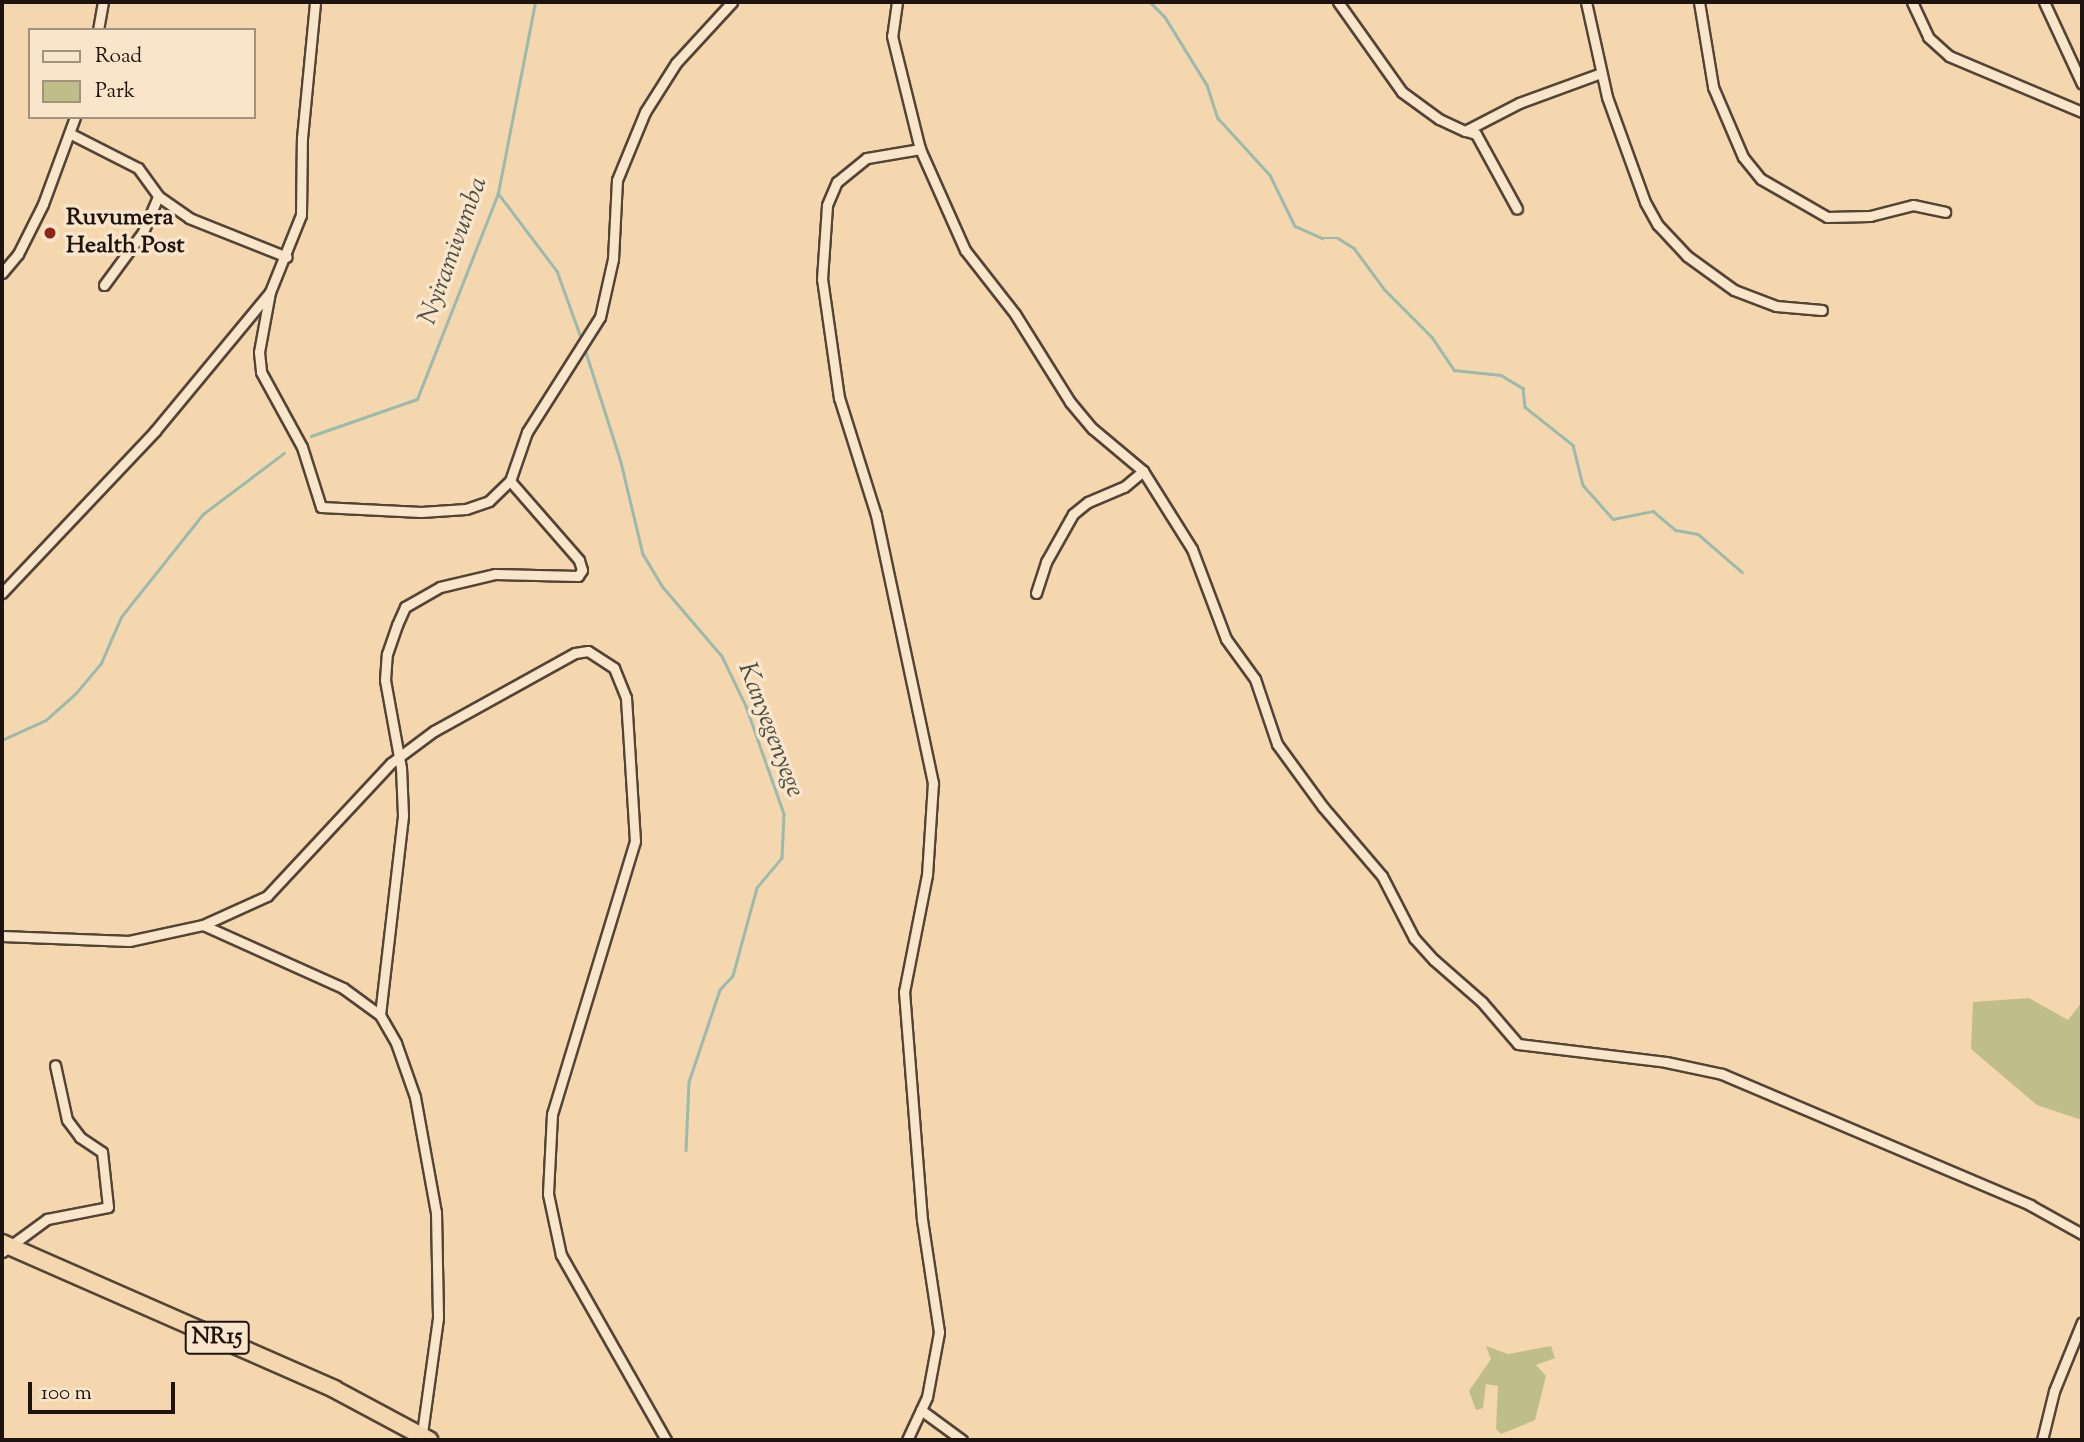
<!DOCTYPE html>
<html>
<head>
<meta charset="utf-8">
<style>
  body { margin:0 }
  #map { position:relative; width:2084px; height:1442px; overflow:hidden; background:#f4d7ae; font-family:"Sorts Mill Goudy",serif }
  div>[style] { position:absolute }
  .green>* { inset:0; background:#bfbd88 }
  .stream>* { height:2.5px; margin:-1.25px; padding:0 1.25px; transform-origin:1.25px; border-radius:1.25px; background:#9cbaac }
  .roads { filter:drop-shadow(2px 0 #544436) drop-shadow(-2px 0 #544436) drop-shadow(0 2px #544436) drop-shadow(0 -2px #544436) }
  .street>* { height:9px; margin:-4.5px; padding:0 4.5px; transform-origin:4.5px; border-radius:4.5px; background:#f8e5ca }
  .highway>* { height:16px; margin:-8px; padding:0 8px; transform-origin:8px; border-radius:8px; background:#f4d7ae }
  .dots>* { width:19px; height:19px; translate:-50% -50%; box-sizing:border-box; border:4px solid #f8e5ca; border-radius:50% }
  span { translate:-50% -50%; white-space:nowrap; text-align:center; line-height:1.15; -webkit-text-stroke:7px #f8e5ca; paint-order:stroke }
  .shield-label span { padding:2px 5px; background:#f8e5ca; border:2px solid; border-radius:5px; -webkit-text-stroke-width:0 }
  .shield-label { font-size:23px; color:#1e130e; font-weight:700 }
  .poi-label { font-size:24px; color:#1e130e; font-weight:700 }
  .left { translate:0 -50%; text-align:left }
  .water-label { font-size:26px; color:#4a4d45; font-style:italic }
  .frame { position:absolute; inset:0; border:4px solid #1e130e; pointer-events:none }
  .legend { position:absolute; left:28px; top:28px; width:228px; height:91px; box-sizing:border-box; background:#f8e5ca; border:2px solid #a1917f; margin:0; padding:9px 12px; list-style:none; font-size:21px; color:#1e130e }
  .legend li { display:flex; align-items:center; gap:14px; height:35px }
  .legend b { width:35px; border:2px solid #a1917f }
  .scale { position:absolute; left:28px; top:1382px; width:147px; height:32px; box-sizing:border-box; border:4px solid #1e130e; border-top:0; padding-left:9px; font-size:21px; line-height:24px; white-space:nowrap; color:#1e130e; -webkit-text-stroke:5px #f8e5ca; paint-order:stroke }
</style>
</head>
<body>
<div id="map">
  <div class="green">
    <i style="clip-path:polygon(2029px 998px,2068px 1020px,2082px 1002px,2082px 1120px,2037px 1105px,1971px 1049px,1973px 1002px)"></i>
    <i style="clip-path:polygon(1486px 1346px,1508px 1354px,1551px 1346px,1555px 1358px,1536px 1365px,1546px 1376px,1535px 1420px,1501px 1434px,1496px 1429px,1498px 1386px,1486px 1384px,1483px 1408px,1476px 1410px,1469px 1391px,1491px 1359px)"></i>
  </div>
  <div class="stream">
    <i style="left:1150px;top:2px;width:21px;rotate:45deg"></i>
    <i style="left:1165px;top:17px;width:80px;rotate:58.3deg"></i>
    <i style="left:1207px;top:85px;width:35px;rotate:72deg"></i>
    <i style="left:1218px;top:118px;width:77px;rotate:47.6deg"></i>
    <i style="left:1270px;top:175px;width:57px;rotate:63.9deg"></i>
    <i style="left:1295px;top:226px;width:30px;rotate:24deg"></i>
    <i style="left:1322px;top:238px;width:16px"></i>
    <i style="left:1338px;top:238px;width:19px;rotate:32deg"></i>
    <i style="left:1354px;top:248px;width:52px;rotate:53.6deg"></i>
    <i style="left:1385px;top:290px;width:66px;rotate:45deg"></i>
    <i style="left:1432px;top:337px;width:40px;rotate:56deg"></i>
    <i style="left:1454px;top:370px;width:47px;rotate:6.1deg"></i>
    <i style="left:1501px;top:375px;width:26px;rotate:31deg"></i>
    <i style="left:1523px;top:388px;width:19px;rotate:84deg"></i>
    <i style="left:1525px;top:407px;width:61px;rotate:38.4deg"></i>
    <i style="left:1573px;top:445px;width:41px;rotate:76deg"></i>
    <i style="left:1583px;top:485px;width:45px;rotate:48.6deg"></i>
    <i style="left:1613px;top:519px;width:41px;rotate:-11.3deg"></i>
    <i style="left:1653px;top:511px;width:30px;rotate:40deg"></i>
    <i style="left:1676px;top:530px;width:22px;rotate:10deg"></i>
    <i style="left:1698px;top:534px;width:58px;rotate:40.8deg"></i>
    <i style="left:498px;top:193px;width:98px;rotate:52.9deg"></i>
    <i style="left:557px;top:271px;width:73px;rotate:70.1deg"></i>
    <i style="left:584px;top:346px;width:122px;rotate:72.3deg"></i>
    <i style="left:621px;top:462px;width:95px;rotate:76.6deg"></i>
    <i style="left:643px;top:554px;width:39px;rotate:59deg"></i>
    <i style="left:663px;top:587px;width:91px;rotate:49.5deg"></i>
    <i style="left:722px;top:656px;width:55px;rotate:64.4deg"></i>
    <i style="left:746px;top:706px;width:114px;rotate:70.6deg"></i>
    <i style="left:784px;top:814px;width:44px;rotate:92.6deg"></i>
    <i style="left:782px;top:858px;width:39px;rotate:130deg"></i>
    <i style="left:757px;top:888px;width:91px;rotate:105.3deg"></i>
    <i style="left:733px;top:976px;width:19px;rotate:133deg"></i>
    <i style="left:720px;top:990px;width:97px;rotate:108.6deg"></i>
    <i style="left:689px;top:1082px;width:68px;rotate:92.5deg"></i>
    <i style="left:311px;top:436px;width:112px;rotate:-19.2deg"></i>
    <i style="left:417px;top:399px;width:221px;rotate:-68.5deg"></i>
    <i style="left:498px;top:193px;width:195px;rotate:-79deg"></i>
    <i style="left:2px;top:740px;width:48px;rotate:-24.4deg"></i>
    <i style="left:46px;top:720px;width:40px;rotate:-42deg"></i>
    <i style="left:76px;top:693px;width:39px;rotate:-50deg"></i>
    <i style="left:101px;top:663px;width:50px;rotate:-66.5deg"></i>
    <i style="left:121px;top:617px;width:132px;rotate:-51.5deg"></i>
    <i style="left:203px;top:514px;width:101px;rotate:-37deg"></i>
  </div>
  <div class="roads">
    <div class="street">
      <i style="left:897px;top:2px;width:34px;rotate:98deg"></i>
      <i style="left:892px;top:36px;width:116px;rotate:76.1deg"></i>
      <i style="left:920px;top:149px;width:111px;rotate:66deg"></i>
      <i style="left:965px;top:250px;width:81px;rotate:52deg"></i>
      <i style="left:1015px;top:314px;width:104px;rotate:58deg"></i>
      <i style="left:1070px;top:402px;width:35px;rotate:50deg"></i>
      <i style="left:1093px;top:429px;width:65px;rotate:40deg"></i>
      <i style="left:1143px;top:471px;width:92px;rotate:57.9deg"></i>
      <i style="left:1192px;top:549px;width:96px;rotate:69.3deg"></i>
      <i style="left:1226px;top:639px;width:49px;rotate:54.1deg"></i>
      <i style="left:1255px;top:679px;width:69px;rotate:71.3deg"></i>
      <i style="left:1277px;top:744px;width:78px;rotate:53.9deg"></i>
      <i style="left:1323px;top:807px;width:91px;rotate:49.5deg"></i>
      <i style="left:1382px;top:876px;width:70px;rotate:62.7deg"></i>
      <i style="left:1414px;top:938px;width:30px;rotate:48deg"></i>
      <i style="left:1434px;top:960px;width:64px;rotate:41.2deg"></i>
      <i style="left:1482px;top:1002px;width:55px;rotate:49.4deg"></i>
      <i style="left:1518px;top:1044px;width:149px;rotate:6.9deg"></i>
      <i style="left:1666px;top:1062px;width:57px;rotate:12.1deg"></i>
      <i style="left:1722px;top:1074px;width:335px;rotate:23deg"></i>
      <i style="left:2030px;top:1205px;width:60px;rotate:29.1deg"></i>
      <i style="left:1338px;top:2px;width:110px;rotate:54.6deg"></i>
      <i style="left:1402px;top:92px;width:46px;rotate:36.1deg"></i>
      <i style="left:1439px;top:119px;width:29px;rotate:25deg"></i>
      <i style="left:1465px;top:131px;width:61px;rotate:-27.4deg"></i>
      <i style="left:1519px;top:103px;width:87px;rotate:-20.1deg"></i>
      <i style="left:1586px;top:2px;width:97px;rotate:77.5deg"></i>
      <i style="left:1607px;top:97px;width:112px;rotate:70.1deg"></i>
      <i style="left:1645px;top:202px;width:26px;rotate:61deg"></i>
      <i style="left:1658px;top:225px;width:42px;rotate:46.9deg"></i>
      <i style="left:1687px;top:256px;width:58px;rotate:35.9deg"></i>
      <i style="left:1734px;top:290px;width:45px;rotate:20.9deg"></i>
      <i style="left:1776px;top:306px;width:46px;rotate:5deg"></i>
      <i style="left:1699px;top:2px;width:86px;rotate:80.6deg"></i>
      <i style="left:1713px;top:87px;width:76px;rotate:66.8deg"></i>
      <i style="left:1743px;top:157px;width:28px;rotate:51deg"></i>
      <i style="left:1761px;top:179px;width:76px;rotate:29.9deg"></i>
      <i style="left:1827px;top:217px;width:43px;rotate:-1.3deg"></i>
      <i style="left:1870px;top:216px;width:44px;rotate:-14.3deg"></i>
      <i style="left:1913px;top:205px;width:33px;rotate:12deg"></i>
      <i style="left:1912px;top:2px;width:38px;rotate:65deg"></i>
      <i style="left:1928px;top:37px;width:28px;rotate:42deg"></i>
      <i style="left:1949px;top:56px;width:144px;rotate:22.8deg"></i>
      <i style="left:2044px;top:2px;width:90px;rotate:65.1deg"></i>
      <i style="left:98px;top:30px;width:28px;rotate:-80deg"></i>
      <i style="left:1466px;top:131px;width:10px;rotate:17deg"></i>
      <i style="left:1476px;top:134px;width:85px;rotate:61.3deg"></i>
      <i style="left:71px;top:134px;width:75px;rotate:26.9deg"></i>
      <i style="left:138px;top:168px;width:34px;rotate:54deg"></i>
      <i style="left:158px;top:196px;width:38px;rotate:35deg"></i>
      <i style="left:189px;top:218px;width:105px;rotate:21.7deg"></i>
      <i style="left:2px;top:273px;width:25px;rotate:-50deg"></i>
      <i style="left:18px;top:254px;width:56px;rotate:-63.4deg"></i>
      <i style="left:43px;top:204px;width:93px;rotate:-69.8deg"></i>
      <i style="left:104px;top:285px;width:66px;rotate:-53.7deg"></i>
      <i style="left:143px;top:232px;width:39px;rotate:-67deg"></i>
      <i style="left:270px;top:292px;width:61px;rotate:100.4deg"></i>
      <i style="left:259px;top:352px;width:20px;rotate:84deg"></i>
      <i style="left:261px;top:372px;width:85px;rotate:61.3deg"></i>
      <i style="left:302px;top:447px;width:63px;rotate:72.4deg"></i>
      <i style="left:321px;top:507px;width:100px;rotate:2.9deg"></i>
      <i style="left:421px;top:512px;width:45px;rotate:-3.8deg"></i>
      <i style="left:466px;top:509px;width:24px;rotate:-19deg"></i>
      <i style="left:489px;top:501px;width:29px;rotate:-44deg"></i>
      <i style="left:510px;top:481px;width:52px;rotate:-70.9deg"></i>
      <i style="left:527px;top:432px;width:136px;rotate:-57.6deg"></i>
      <i style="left:600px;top:317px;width:59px;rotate:-77.4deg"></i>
      <i style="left:613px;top:259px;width:79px;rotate:-87.1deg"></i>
      <i style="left:617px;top:180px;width:74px;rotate:-67.6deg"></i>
      <i style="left:645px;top:112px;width:58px;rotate:-57.7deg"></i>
      <i style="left:676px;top:63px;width:83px;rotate:-47.4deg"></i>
      <i style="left:2px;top:593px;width:223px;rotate:-46.6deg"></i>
      <i style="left:155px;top:431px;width:180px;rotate:-50.4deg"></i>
      <i style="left:270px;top:292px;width:83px;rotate:-68.1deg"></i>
      <i style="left:301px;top:215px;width:77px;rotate:-89.3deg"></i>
      <i style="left:302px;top:138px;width:137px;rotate:-84.5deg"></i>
      <i style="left:1036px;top:593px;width:33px;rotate:-72deg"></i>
      <i style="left:1046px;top:562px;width:55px;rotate:-60.6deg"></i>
      <i style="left:1073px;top:514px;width:19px;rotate:-39deg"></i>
      <i style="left:1088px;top:502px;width:39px;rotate:-23deg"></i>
      <i style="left:1124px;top:487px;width:25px;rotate:-40deg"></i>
      <i style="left:203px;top:925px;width:70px;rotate:-24.4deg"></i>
      <i style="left:267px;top:896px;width:182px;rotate:-47deg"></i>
      <i style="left:391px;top:763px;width:54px;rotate:-36.7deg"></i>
      <i style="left:434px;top:731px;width:161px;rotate:-29deg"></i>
      <i style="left:575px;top:653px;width:13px;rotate:-9deg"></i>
      <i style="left:588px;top:651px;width:31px;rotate:33deg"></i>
      <i style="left:614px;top:668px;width:32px;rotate:68deg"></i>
      <i style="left:626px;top:698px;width:143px;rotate:86.4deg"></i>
      <i style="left:635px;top:841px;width:285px;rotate:106.9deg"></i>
      <i style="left:552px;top:1114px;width:80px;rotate:92.9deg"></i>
      <i style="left:548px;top:1194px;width:62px;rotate:78deg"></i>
      <i style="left:561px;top:1255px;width:213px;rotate:60.4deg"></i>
      <i style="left:2px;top:936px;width:127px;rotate:2.3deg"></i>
      <i style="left:129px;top:941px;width:76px;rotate:-12.2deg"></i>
      <i style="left:203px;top:925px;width:154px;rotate:24.2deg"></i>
      <i style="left:343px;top:988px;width:46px;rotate:36.1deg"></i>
      <i style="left:380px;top:1015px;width:32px;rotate:60deg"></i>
      <i style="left:396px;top:1043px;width:57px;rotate:70.6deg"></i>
      <i style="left:415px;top:1097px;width:117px;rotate:79.7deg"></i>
      <i style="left:436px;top:1212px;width:106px;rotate:88.9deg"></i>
      <i style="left:438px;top:1318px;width:117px;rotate:97.9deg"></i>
      <i style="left:380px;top:1015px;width:201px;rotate:-83.4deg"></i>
      <i style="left:403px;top:815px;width:47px;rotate:-92.4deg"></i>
      <i style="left:401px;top:768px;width:89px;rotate:-100.3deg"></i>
      <i style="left:385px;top:680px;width:26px;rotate:-86deg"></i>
      <i style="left:387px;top:654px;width:31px;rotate:-71deg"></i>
      <i style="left:397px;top:625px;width:20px;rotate:-66deg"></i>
      <i style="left:405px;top:607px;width:40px;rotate:-29.7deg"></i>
      <i style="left:440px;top:587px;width:57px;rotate:-13.3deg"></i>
      <i style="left:495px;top:574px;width:83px;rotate:1.4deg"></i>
      <i style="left:578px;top:576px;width:7px;rotate:-56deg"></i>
      <i style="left:582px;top:570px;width:10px;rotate:-107deg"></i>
      <i style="left:579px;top:560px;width:105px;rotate:-131.1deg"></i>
      <i style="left:2px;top:1252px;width:56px;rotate:-36.3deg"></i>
      <i style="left:47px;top:1219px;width:62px;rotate:-11.1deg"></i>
      <i style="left:108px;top:1207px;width:55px;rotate:-96.2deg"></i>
      <i style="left:102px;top:1152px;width:27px;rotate:-146deg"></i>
      <i style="left:80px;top:1137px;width:21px;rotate:-127deg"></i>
      <i style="left:67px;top:1120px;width:56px;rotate:-102.3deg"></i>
      <i style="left:921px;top:1410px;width:51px;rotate:36.2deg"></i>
      <i style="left:907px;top:1440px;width:47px;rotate:-65.1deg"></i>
      <i style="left:927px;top:1397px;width:66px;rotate:-79.5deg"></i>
      <i style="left:939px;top:1332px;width:113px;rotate:-98.6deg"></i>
      <i style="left:922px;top:1220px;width:229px;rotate:-94.5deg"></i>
      <i style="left:904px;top:992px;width:119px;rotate:-78.9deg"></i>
      <i style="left:927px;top:875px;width:92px;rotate:-86.3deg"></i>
      <i style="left:933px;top:783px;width:274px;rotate:-102deg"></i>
      <i style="left:876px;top:515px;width:123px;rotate:-107.5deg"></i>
      <i style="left:839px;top:398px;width:120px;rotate:-98.1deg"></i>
      <i style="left:822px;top:279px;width:74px;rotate:-86.1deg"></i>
      <i style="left:827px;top:205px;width:25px;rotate:-67deg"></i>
      <i style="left:837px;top:182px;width:38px;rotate:-39deg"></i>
      <i style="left:867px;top:158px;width:54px;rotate:-9.6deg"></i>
      <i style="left:2042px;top:1440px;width:50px;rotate:-76.2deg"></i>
      <i style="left:2054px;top:1391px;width:74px;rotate:-67.9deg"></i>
    </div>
    <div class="highway">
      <i style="left:2px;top:1243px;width:363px;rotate:23.7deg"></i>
      <i style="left:334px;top:1389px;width:108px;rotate:28.2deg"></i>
    </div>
  </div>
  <div class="dots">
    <i style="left:50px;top:233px;background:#8f2418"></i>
  </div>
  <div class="shield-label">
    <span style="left:217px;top:1338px">NR15</span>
  </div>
  <div class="poi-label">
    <span class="left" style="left:66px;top:233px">Ruvumera<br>Health Post</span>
  </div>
  <div class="water-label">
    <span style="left:454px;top:251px;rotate:-70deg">Nyiramivumba</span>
    <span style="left:770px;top:730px;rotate:69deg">Kanyegenyege</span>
  </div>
  <div class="frame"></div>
  <ul class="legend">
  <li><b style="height:9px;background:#f8e5ca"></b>Road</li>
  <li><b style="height:19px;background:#bfbd88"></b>Park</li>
  </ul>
  <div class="scale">100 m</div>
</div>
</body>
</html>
